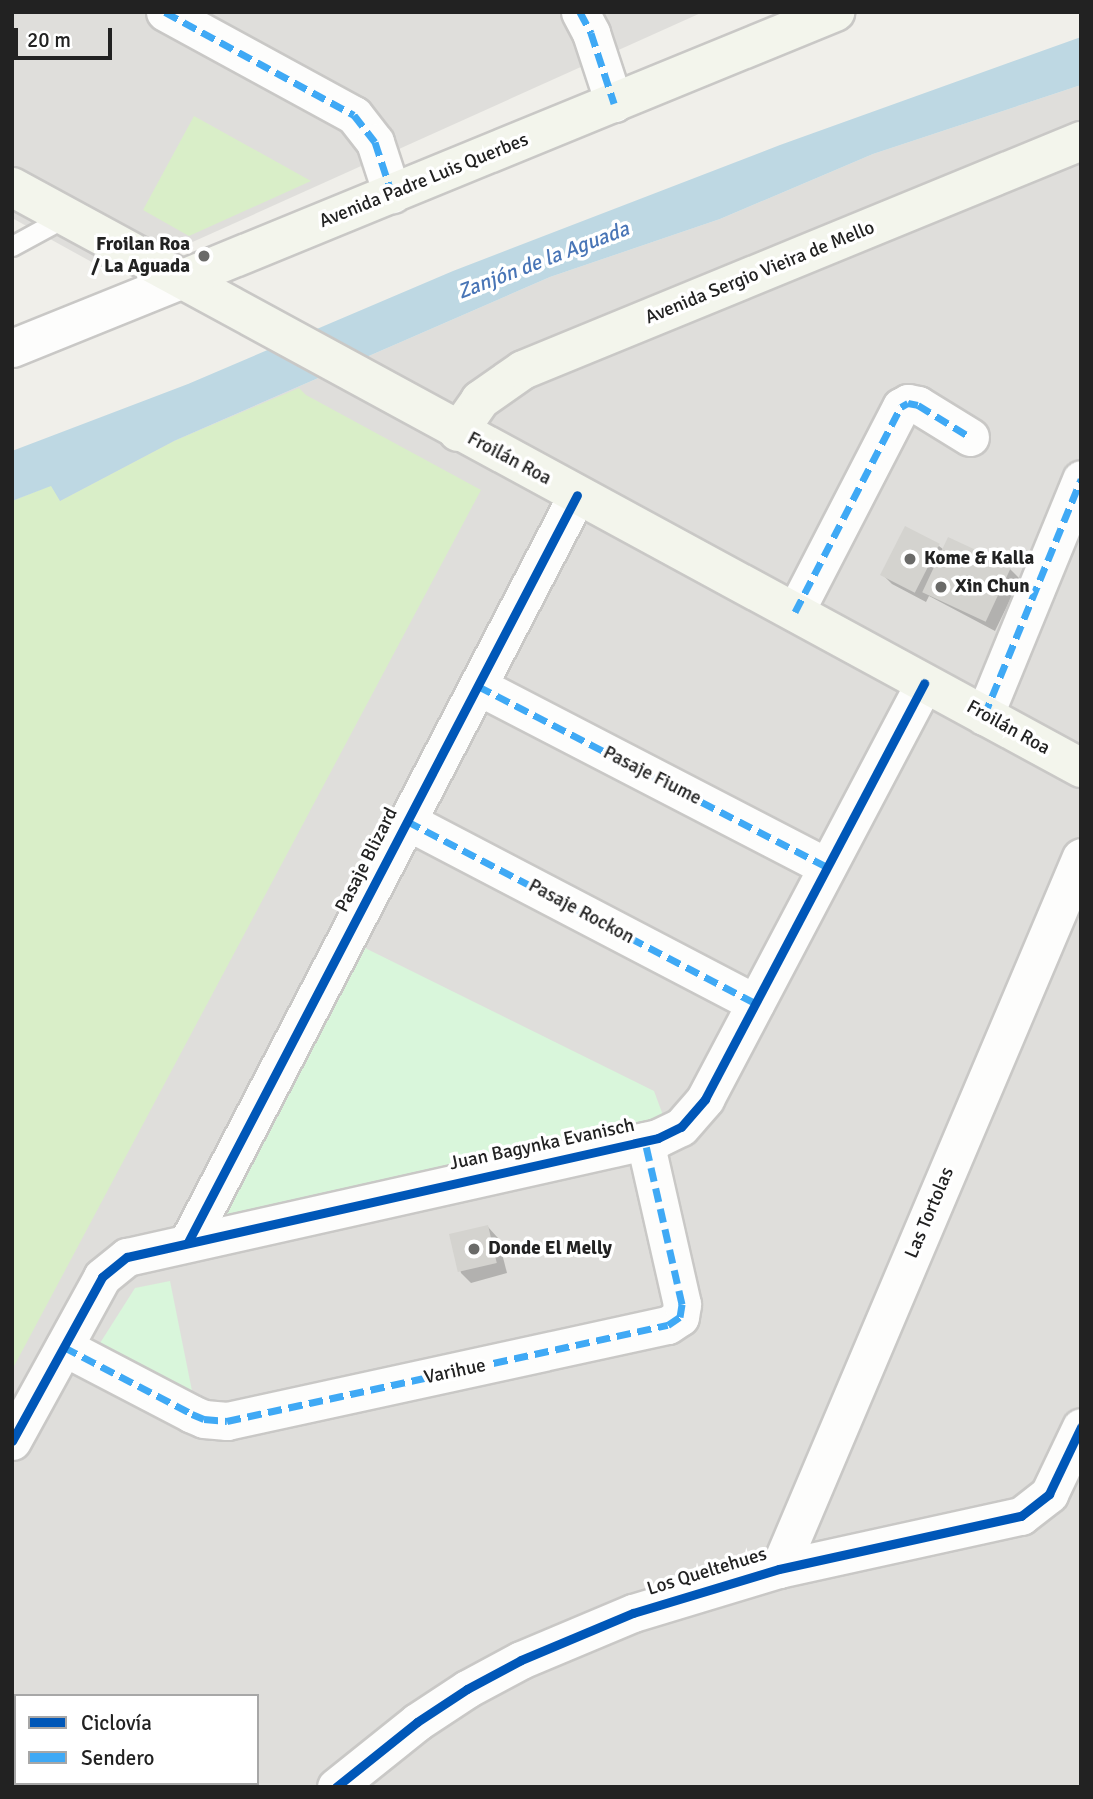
<!DOCTYPE html>
<html>
<head>
<meta charset="utf-8">
<style>
  body { margin:0 }
  #map { position:relative; width:1093px; height:1799px; overflow:hidden; background:#f0efea; font-family:Signika,sans-serif }
  div>[style] { position:absolute }
  .residential>* { inset:0; background:#dfdedb }
  .grass>* { inset:0; background:#d9eec8 }
  .park>* { inset:0; background:#d9f6db }
  .water>* { inset:0; background:#bed8e3 }
  .shadow>* { inset:0; background:#0003 }
  .building>* { inset:0; background:#d4d3cf; transform-origin:0 0 }
  .roads { filter:drop-shadow(2px 0 #c9c8c6) drop-shadow(-2px 0 #c9c8c6) drop-shadow(0 2px #c9c8c6) drop-shadow(0 -2px #c9c8c6) }
  .lane>* { height:19px; margin:-9.5px; padding:0 9.5px; transform-origin:9.5px; border-radius:9.5px; background:#fdfdfc }
  .street>* { height:37px; margin:-18.5px; padding:0 18.5px; transform-origin:18.5px; border-radius:18.5px; background:#fdfdfc }
  .secondary>* { height:38px; margin:-19px; padding:0 19px; transform-origin:19px; border-radius:19px; background:#f3f5ec }
  .quiet>* { height:7px; margin-top:-3.5px; transform-origin:0; background:repeating-linear-gradient(90deg,#3fa9f5 0 14px,transparent 0 21px) }
  .cycleway>* { height:9px; margin:-4.5px; padding:0 4.5px; transform-origin:4.5px; border-radius:4.5px; background:#0057b8 }
  .dots>* { width:19px; height:19px; translate:-50% -50%; box-sizing:border-box; border:4px solid #fff; border-radius:50% }
  span { translate:-50% -50%; white-space:nowrap; text-align:center; line-height:1.15; -webkit-text-stroke:7px #fff; paint-order:stroke }
  .street-label { font-size:19px; color:#222 }
  .poi-label { font-size:19px; color:#222; font-weight:700 }
  .right { translate:-100% -50%; text-align:right }
  .left { translate:0 -50%; text-align:left }
  .water-label { font-size:21px; color:#4975b6; font-style:italic }
  .frame { position:absolute; inset:0; border:14px solid #222; pointer-events:none }
  .legend { position:absolute; left:14px; top:1694px; width:245px; height:91px; box-sizing:border-box; background:#fff; border:2px solid #a7a7a7; margin:0; padding:9px 12px; list-style:none; font-size:21px; color:#222 }
  .legend li { display:flex; align-items:center; gap:14px; height:35px }
  .legend b { width:35px; border:2px solid #a7a7a7 }
  .scale { position:absolute; left:14px; top:28px; width:98px; height:32px; box-sizing:border-box; border:4px solid #222; border-top:0; padding-left:9px; font-size:21px; line-height:24px; white-space:nowrap; color:#222; -webkit-text-stroke:5px #fff; paint-order:stroke }
</style>
</head>
<body>
<div id="map">
  <div class="residential">
    <i style="clip-path:polygon(12px 12px,703px 12px,117px 276px,12px 218px)"></i>
    <i style="clip-path:polygon(evenodd,1081px 85px,1081px 1787px,12px 1787px,12px 501px,174px 441px,550px 277px,720px 219px,873px 154px,1081px 85px,16px 1696px,257px 1696px,257px 1783px,16px 1783px,16px 1696px)"></i>
  </div>
  <div class="grass">
    <i style="clip-path:polygon(194px 116px,311px 181px,189px 236px,143px 210px)"></i>
    <i style="clip-path:polygon(299px 388px,306px 395px,481px 490px,12px 1370px,12px 501px,52px 485px,60px 501px,174px 441px)"></i>
  </div>
  <div class="park">
    <i style="clip-path:polygon(357px 944px,654px 1091px,664px 1118px,211px 1218px)"></i>
    <i style="clip-path:polygon(170px 1281px,194px 1401px,95px 1351px,135px 1288px)"></i>
  </div>
  <div class="water">
    <i style="clip-path:polygon(1081px 37px,1081px 85px,873px 154px,720px 219px,550px 277px,174px 441px,60px 501px,51px 486px,12px 501px,12px 451px,188px 384px,453px 271px,780px 145px)"></i>
  </div>
  <div class="shadow">
    <i style="clip-path:polygon(939px 546px,944px 550px,1010px 569px,1020px 579px,995px 631px,929px 596px,926px 602px,892px 584px,882px 574px)"></i>
    <i style="clip-path:polygon(488px 1227px,498px 1238px,507px 1273px,471px 1283px,461px 1273px,452px 1237px)"></i>
  </div>
  <div class="building">
    <i style="left:905px;top:526px;width:39px;height:55px;rotate:27deg"></i>
    <i style="left:948px;top:537px;width:70px;height:61px;rotate:25deg"></i>
    <i style="left:488px;top:1225px;width:39px;height:40px;rotate:77deg"></i>
  </div>
  <div class="roads">
    <div class="lane">
      <i style="left:12px;top:246px;width:63px;rotate:-28.6deg"></i>
    </div>
    <div class="street">
      <i style="left:165px;top:12px;width:215px;rotate:28.6deg"></i>
      <i style="left:354px;top:115px;width:34px;rotate:52deg"></i>
      <i style="left:375px;top:142px;width:55px;rotate:71.9deg"></i>
      <i style="left:580px;top:12px;width:24px;rotate:62deg"></i>
      <i style="left:591px;top:33px;width:74px;rotate:71.8deg"></i>
      <i style="left:12px;top:348px;width:184px;rotate:-22deg"></i>
      <i style="left:795px;top:612px;width:231px;rotate:-62.7deg"></i>
      <i style="left:901px;top:407px;width:8px;rotate:-30deg"></i>
      <i style="left:908px;top:403px;width:10px;rotate:11deg"></i>
      <i style="left:918px;top:405px;width:61px;rotate:31.6deg"></i>
      <i style="left:478px;top:686px;width:393px;rotate:27.4deg"></i>
      <i style="left:984px;top:716px;width:256px;rotate:-67.7deg"></i>
      <i style="left:407px;top:821px;width:393px;rotate:27.6deg"></i>
      <i style="left:188px;top:1242px;width:842px;rotate:-62.49deg"></i>
      <i style="left:64px;top:1347px;width:144px;rotate:27.6deg"></i>
      <i style="left:192px;top:1414px;width:13px;rotate:23deg"></i>
      <i style="left:204px;top:1419px;width:23px;rotate:5deg"></i>
      <i style="left:227px;top:1421px;width:451px;rotate:-12.3deg"></i>
      <i style="left:668px;top:1325px;width:14px;rotate:-34deg"></i>
      <i style="left:680px;top:1317px;width:13px;rotate:-81deg"></i>
      <i style="left:682px;top:1304px;width:167px;rotate:-102.8deg"></i>
      <i style="left:12px;top:1441px;width:187px;rotate:-61.2deg"></i>
      <i style="left:102px;top:1277px;width:32px;rotate:-39deg"></i>
      <i style="left:127px;top:1257px;width:544px;rotate:-12.63deg"></i>
      <i style="left:658px;top:1138px;width:25px;rotate:-26deg"></i>
      <i style="left:681px;top:1127px;width:37px;rotate:-49deg"></i>
      <i style="left:705px;top:1099px;width:470px;rotate:-62.2deg"></i>
      <i style="left:779px;top:1569px;width:773px;rotate:-67.02deg"></i>
      <i style="left:336px;top:1787px;width:104px;rotate:-38.7deg"></i>
      <i style="left:417px;top:1722px;width:60px;rotate:-33.4deg"></i>
      <i style="left:467px;top:1689px;width:61px;rotate:-28.2deg"></i>
      <i style="left:521px;top:1660px;width:121px;rotate:-22.8deg"></i>
      <i style="left:633px;top:1613px;width:152px;rotate:-16.8deg"></i>
      <i style="left:779px;top:1569px;width:248px;rotate:-12.4deg"></i>
      <i style="left:1021px;top:1516px;width:36px;rotate:-38deg"></i>
      <i style="left:1049px;top:1494px;width:74px;rotate:-64.5deg"></i>
    </div>
    <div class="secondary">
      <i style="left:12px;top:187px;width:1217px;rotate:28.52deg"></i>
      <i style="left:183px;top:279px;width:705px;rotate:-22.27deg"></i>
      <i style="left:458px;top:432px;width:39px;rotate:-55deg"></i>
      <i style="left:480px;top:400px;width:52px;rotate:-34.9deg"></i>
      <i style="left:523px;top:370px;width:603px;rotate:-22.31deg"></i>
    </div>
  </div>
  <div class="quiet">
    <i style="left:165px;top:12px;width:215px;rotate:28.6deg"></i>
    <i style="left:354px;top:115px;width:34px;rotate:52deg"></i>
    <i style="left:375px;top:142px;width:55px;rotate:71.9deg"></i>
    <i style="left:580px;top:12px;width:24px;rotate:62deg"></i>
    <i style="left:591px;top:33px;width:74px;rotate:71.8deg"></i>
    <i style="left:795px;top:612px;width:231px;rotate:-62.7deg"></i>
    <i style="left:901px;top:407px;width:8px;rotate:-30deg"></i>
    <i style="left:908px;top:403px;width:10px;rotate:11deg"></i>
    <i style="left:918px;top:405px;width:61px;rotate:31.6deg"></i>
    <i style="left:478px;top:686px;width:393px;rotate:27.4deg"></i>
    <i style="left:984px;top:716px;width:256px;rotate:-67.7deg"></i>
    <i style="left:407px;top:821px;width:393px;rotate:27.6deg"></i>
    <i style="left:64px;top:1347px;width:144px;rotate:27.6deg"></i>
    <i style="left:192px;top:1414px;width:13px;rotate:23deg"></i>
    <i style="left:204px;top:1419px;width:23px;rotate:5deg"></i>
    <i style="left:227px;top:1421px;width:451px;rotate:-12.3deg"></i>
    <i style="left:668px;top:1325px;width:14px;rotate:-34deg"></i>
    <i style="left:680px;top:1317px;width:13px;rotate:-81deg"></i>
    <i style="left:682px;top:1304px;width:167px;rotate:-102.8deg"></i>
  </div>
  <div class="cycleway">
    <i style="left:188px;top:1242px;width:842px;rotate:-62.49deg"></i>
    <i style="left:12px;top:1441px;width:187px;rotate:-61.2deg"></i>
    <i style="left:102px;top:1277px;width:32px;rotate:-39deg"></i>
    <i style="left:127px;top:1257px;width:544px;rotate:-12.63deg"></i>
    <i style="left:658px;top:1138px;width:25px;rotate:-26deg"></i>
    <i style="left:681px;top:1127px;width:37px;rotate:-49deg"></i>
    <i style="left:705px;top:1099px;width:470px;rotate:-62.2deg"></i>
    <i style="left:336px;top:1787px;width:104px;rotate:-38.7deg"></i>
    <i style="left:417px;top:1722px;width:60px;rotate:-33.4deg"></i>
    <i style="left:467px;top:1689px;width:61px;rotate:-28.2deg"></i>
    <i style="left:521px;top:1660px;width:121px;rotate:-22.8deg"></i>
    <i style="left:633px;top:1613px;width:152px;rotate:-16.8deg"></i>
    <i style="left:779px;top:1569px;width:248px;rotate:-12.4deg"></i>
    <i style="left:1021px;top:1516px;width:36px;rotate:-38deg"></i>
    <i style="left:1049px;top:1494px;width:74px;rotate:-64.5deg"></i>
  </div>
  <div class="dots">
    <i style="left:204px;top:256px;background:#6a6a68"></i>
    <i style="left:910px;top:559px;background:#6a6a68"></i>
    <i style="left:941px;top:587px;background:#6a6a68"></i>
    <i style="left:474px;top:1249px;background:#6a6a68"></i>
  </div>
  <div class="street-label">
    <span style="left:424px;top:181px;rotate:-22deg">Avenida Padre Luis Querbes</span>
    <span style="left:760px;top:273px;rotate:-22deg">Avenida Sergio Vieira de Mello</span>
    <span style="left:509px;top:459px;rotate:28deg">Froilán Roa</span>
    <span style="left:1008px;top:728px;rotate:29deg">Froilán Roa</span>
    <span style="left:652px;top:776px;rotate:27deg">Pasaje Fiume</span>
    <span style="left:367px;top:860px;rotate:-63deg">Pasaje Blizard</span>
    <span style="left:581px;top:912px;rotate:28deg">Pasaje Rockon</span>
    <span style="left:542px;top:1145px;rotate:-12deg">Juan Bagynka Evanisch</span>
    <span style="left:930px;top:1213px;rotate:-67deg">Las Tortolas</span>
    <span style="left:455px;top:1372px;rotate:-12deg">Varihue</span>
    <span style="left:707px;top:1572px;rotate:-17deg">Los Queltehues</span>
  </div>
  <div class="poi-label">
    <span class="right" style="left:190px;top:256px">Froilan Roa<br>/ La Aguada</span>
    <span class="left" style="left:924px;top:559px">Kome &amp; Kalla</span>
    <span class="left" style="left:955px;top:587px">Xin Chun</span>
    <span class="left" style="left:488px;top:1249px">Donde El Melly</span>
  </div>
  <div class="water-label">
    <span style="left:543px;top:260px;rotate:-21deg">Zanjón de la Aguada</span>
  </div>
  <div class="frame"></div>
  <ul class="legend">
  <li><b style="height:9px;background:#0057b8"></b>Ciclovía</li>
  <li><b style="height:9px;background:#3fa9f5"></b>Sendero</li>
  </ul>
  <div class="scale">20 m</div>
</div>
</body>
</html>
